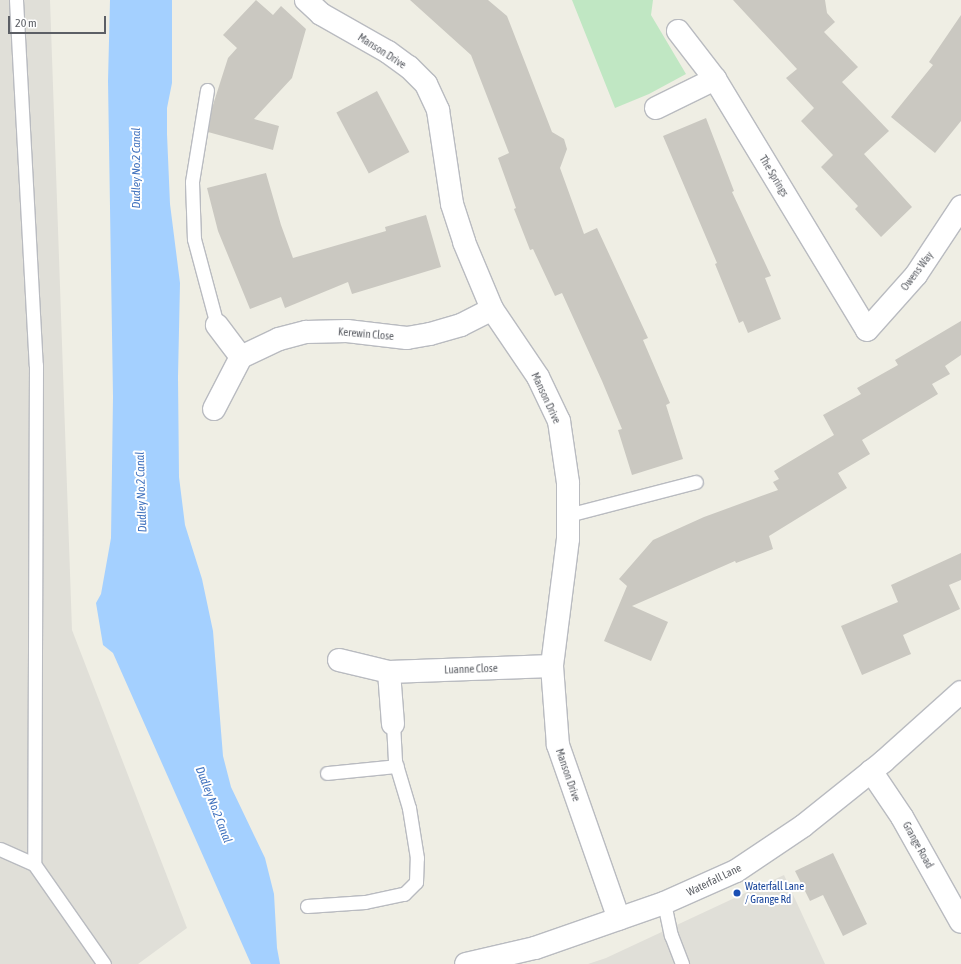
<!DOCTYPE html>
<html>
<head>
<meta charset="utf-8">
<style>
  body { margin:0 }
  #map { position:relative; width:961px; height:964px; overflow:hidden; background:#efeee4; font-family:"Asap Condensed",sans-serif }
  div>[style] { position:absolute }
  .industrial>* { inset:0; background:#e0dfd8 }
  .green>* { inset:0; background:#c0e7c3 }
  .water>* { inset:0; background:#a4d0ff }
  .building>* { inset:0; background:#cac8c1; transform-origin:0 0 }
  .roads { filter:drop-shadow(1px 0 #b9bbc0) drop-shadow(-1px 0 #b9bbc0) drop-shadow(0 1px #b9bbc0) drop-shadow(0 -1px #b9bbc0) }
  .lane>* { height:13px; margin:-6.5px; padding:0 6.5px; transform-origin:6.5px; border-radius:6.5px; background:#fff }
  .street>* { height:22px; margin:-11px; padding:0 11px; transform-origin:11px; border-radius:11px; background:#fff }
  .secondary>* { height:22px; margin:-11px; padding:0 11px; transform-origin:11px; border-radius:11px; background:#fff }
  .dots>* { width:11px; height:11px; translate:-50% -50%; box-sizing:border-box; border:2px solid #fff; border-radius:50% }
  span { translate:-50% -50%; white-space:nowrap; text-align:center; line-height:1.15; -webkit-text-stroke:4px #fff; paint-order:stroke }
  .street-label { font-size:11px; color:#5c5f65 }
  .transit-label { font-size:11px; color:#164399 }
  .left { translate:0 -50%; text-align:left }
  .water-label { font-size:12px; color:#4072be; font-style:italic }
  .scale { position:absolute; left:8px; top:16px; width:98px; height:18px; box-sizing:border-box; border:2px solid #5c5f65; border-top:0; padding-left:5px; font-size:12px; line-height:14px; white-space:nowrap; color:#5c5f65; -webkit-text-stroke:3px #fff; paint-order:stroke }
</style>
</head>
<body>
<div id="map">
  <div class="industrial">
    <i style="clip-path:polygon(0 0,50px 0,72px 630px,187px 928px,138px 964px,0 964px)"></i>
    <i style="clip-path:polygon(784px 875px,825px 964px,588px 964px,606px 958px)"></i>
  </div>
  <div class="green">
    <i style="clip-path:polygon(572px 0,653px 0,651px 15px,686px 74px,649px 94px,615px 108px)"></i>
  </div>
  <div class="water">
    <i style="clip-path:polygon(110px 0,172px 0,172px 83px,167px 108px,167px 134px,170px 204px,180px 283px,178px 377px,179px 477px,185px 525px,202px 579px,213px 631px,223px 756px,231px 787px,265px 858px,274px 894px,277px 948px,280px 964px,251px 964px,113px 653px,103px 645px,96px 603px,101px 594px,111px 538px,113px 397px,108px 81px)"></i>
  </div>
  <div class="building">
    <i style="clip-path:polygon(256px 0,273px 15px,281px 6px,306px 29px,292px 78px,254px 119px,279px 126px,273px 150px,208px 132px,212px 108px,228px 58px,237px 48px,223px 35px)"></i>
    <i style="clip-path:polygon(410px 0,488px 0,507px 16px,552px 132px,564px 139px,567px 149px,560px 168px,584px 234px,597px 228px,648px 338px,643px 340px,670px 403px,666px 405px,683px 459px,632px 475px,618px 430px,622px 429px,602px 381px,562px 293px,555px 296px,533px 249px,530px 250px,514px 209px,516px 208px,498px 158px,509px 153px,471px 55px)"></i>
    <i style="clip-path:polygon(733px 0,825px 0,827px 13px,835px 22px,824px 32px,858px 67px,842px 82px,889px 131px,864px 154px,912px 207px,881px 237px,855px 209px,858px 206px,821px 167px,833px 155px,801px 121px,814px 108px,786px 78px,797px 69px)"></i>
    <i style="clip-path:polygon(961px 15px,961px 121px,935px 153px,891px 117px,933px 65px,929px 62px)"></i>
    <i style="left:377px;top:91px;width:69px;height:46px;rotate:62deg"></i>
    <i style="clip-path:polygon(706px 118px,734px 191px,732px 192px,771px 276px,765px 278px,781px 319px,748px 333px,743px 321px,739px 323px,715px 264px,717px 263px,663px 136px)"></i>
    <i style="clip-path:polygon(266px 173px,281px 225px,293px 258px,386px 231px,385px 227px,426px 215px,441px 267px,352px 294px,348px 282px,285px 308px,281px 297px,250px 309px,218px 231px,207px 188px)"></i>
    <i style="clip-path:polygon(961px 321px,961px 355px,945px 366px,950px 374px,932px 384px,938px 394px,862px 440px,870px 454px,838px 473px,847px 488px,769px 536px,773px 549px,736px 563px,735px 561px,632px 606px,668px 622px,651px 661px,604px 641px,627px 586px,619px 579px,653px 540px,704px 517px,778px 490px,773px 482px,779px 479px,774px 471px,834px 435px,823px 415px,861px 394px,857px 388px,898px 365px,895px 360px)"></i>
    <i style="clip-path:polygon(961px 553px,961px 580px,949px 585px,960px 609px,903px 635px,911px 654px,862px 675px,841px 626px,898px 602px,891px 585px)"></i>
    <i style="clip-path:polygon(833px 853px,867px 924px,843px 936px,823px 895px,810px 901px,795px 871px)"></i>
  </div>
  <div class="roads">
    <div class="lane">
      <i style="left:16px;top:0;width:366px;rotate:86.9deg"></i>
      <i style="left:36px;top:365px;width:499px;rotate:90.2deg"></i>
      <i style="left:207px;top:90px;width:93px;rotate:99.3deg"></i>
      <i style="left:192px;top:182px;width:57px;rotate:88deg"></i>
      <i style="left:194px;top:239px;width:89px;rotate:75deg"></i>
      <i style="left:568px;top:515px;width:132px;rotate:-14.5deg"></i>
      <i style="left:327px;top:773px;width:70px;rotate:-5.7deg"></i>
      <i style="left:0;top:849px;width:37px;rotate:24deg"></i>
      <i style="left:34px;top:864px;width:122px;rotate:55deg"></i>
      <i style="left:664px;top:903px;width:33px;rotate:78deg"></i>
      <i style="left:671px;top:935px;width:31px;rotate:69deg"></i>
      <i style="left:307px;top:906px;width:58px;rotate:-3.9deg"></i>
      <i style="left:365px;top:902px;width:40px;rotate:-12deg"></i>
      <i style="left:404px;top:894px;width:17px;rotate:-45deg"></i>
      <i style="left:416px;top:882px;width:24px;rotate:-88deg"></i>
      <i style="left:417px;top:858px;width:51px;rotate:-99.1deg"></i>
      <i style="left:409px;top:808px;width:49px;rotate:-106.6deg"></i>
      <i style="left:395px;top:761px;width:37px;rotate:-93deg"></i>
    </div>
    <div class="street">
      <i style="left:306px;top:0;width:21px;rotate:43deg"></i>
      <i style="left:321px;top:14px;width:77px;rotate:29.6deg"></i>
      <i style="left:388px;top:52px;width:26px;rotate:36deg"></i>
      <i style="left:409px;top:67px;width:24px;rotate:45deg"></i>
      <i style="left:426px;top:84px;width:29px;rotate:65deg"></i>
      <i style="left:438px;top:110px;width:95px;rotate:81.5deg"></i>
      <i style="left:452px;top:204px;width:40px;rotate:72deg"></i>
      <i style="left:464px;top:242px;width:73px;rotate:67.3deg"></i>
      <i style="left:492px;top:309px;width:82px;rotate:55.9deg"></i>
      <i style="left:538px;top:377px;width:49px;rotate:64.5deg"></i>
      <i style="left:559px;top:421px;width:63px;rotate:81.7deg"></i>
      <i style="left:568px;top:483px;width:56px;rotate:90deg"></i>
      <i style="left:568px;top:539px;width:128px;rotate:97.2deg"></i>
      <i style="left:552px;top:666px;width:79px;rotate:85.7deg"></i>
      <i style="left:558px;top:745px;width:184px;rotate:70.7deg"></i>
      <i style="left:678px;top:31px;width:61px;rotate:52.4deg"></i>
      <i style="left:656px;top:108px;width:66px;rotate:-26.2deg"></i>
      <i style="left:715px;top:79px;width:293px;rotate:58.8deg"></i>
      <i style="left:867px;top:330px;width:74px;rotate:-48.3deg"></i>
      <i style="left:916px;top:275px;width:82px;rotate:-56.5deg"></i>
      <i style="left:241px;top:357px;width:42px;rotate:-25.3deg"></i>
      <i style="left:279px;top:339px;width:28px;rotate:-15deg"></i>
      <i style="left:306px;top:332px;width:41px;rotate:-1.4deg"></i>
      <i style="left:347px;top:331px;width:60px;rotate:6.7deg"></i>
      <i style="left:407px;top:338px;width:23px;rotate:-10deg"></i>
      <i style="left:430px;top:334px;width:32px;rotate:-16deg"></i>
      <i style="left:461px;top:325px;width:35px;rotate:-27deg"></i>
      <i style="left:214px;top:409px;width:59px;rotate:-62.6deg"></i>
      <i style="left:241px;top:357px;width:40px;rotate:-127deg"></i>
      <i style="left:339px;top:660px;width:51px;rotate:13.5deg"></i>
      <i style="left:389px;top:672px;width:163px;rotate:-2.1deg"></i>
      <i style="left:389px;top:672px;width:52px;rotate:85.6deg"></i>
      <i style="left:871px;top:771px;width:55px;rotate:56deg"></i>
      <i style="left:902px;top:817px;width:120px;rotate:60.7deg"></i>
    </div>
    <div class="secondary">
      <i style="left:466px;top:964px;width:71px;rotate:-13.1deg"></i>
      <i style="left:535px;top:948px;width:137px;rotate:-19.2deg"></i>
      <i style="left:664px;top:903px;width:79px;rotate:-24deg"></i>
      <i style="left:736px;top:871px;width:81px;rotate:-33.9deg"></i>
      <i style="left:803px;top:826px;width:104px;rotate:-38.7deg"></i>
      <i style="left:884px;top:761px;width:103px;rotate:-41.9deg"></i>
    </div>
  </div>
  <div class="dots">
    <i style="left:737px;top:893px;background:#1a4fb4"></i>
  </div>
  <div class="street-label">
    <span style="left:382px;top:51px;rotate:33deg">Manson Drive</span>
    <span style="left:774px;top:176px;rotate:59deg">The Springs</span>
    <span style="left:917px;top:271px;rotate:-53deg">Owens Way</span>
    <span style="left:366px;top:334px;rotate:5deg">Kerewin Close</span>
    <span style="left:546px;top:398px;rotate:65deg">Manson Drive</span>
    <span style="left:471px;top:669px;rotate:-2deg">Luanne Close</span>
    <span style="left:568px;top:775px;rotate:71deg">Manson Drive</span>
    <span style="left:918px;top:845px;rotate:61deg">Grange Road</span>
    <span style="left:714px;top:880px;rotate:-26deg">Waterfall Lane</span>
  </div>
  <div class="transit-label">
    <span class="left" style="left:745px;top:893px">Waterfall Lane<br>/ Grange Rd</span>
  </div>
  <div class="water-label">
    <span style="left:137px;top:168px;rotate:-90deg">Dudley No.2 Canal</span>
    <span style="left:142px;top:492px;rotate:-92deg">Dudley No.2 Canal</span>
    <span style="left:213px;top:805px;rotate:69deg">Dudley No.2 Canal</span>
  </div>
  <div class="scale">20 m</div>
</div>
</body>
</html>
